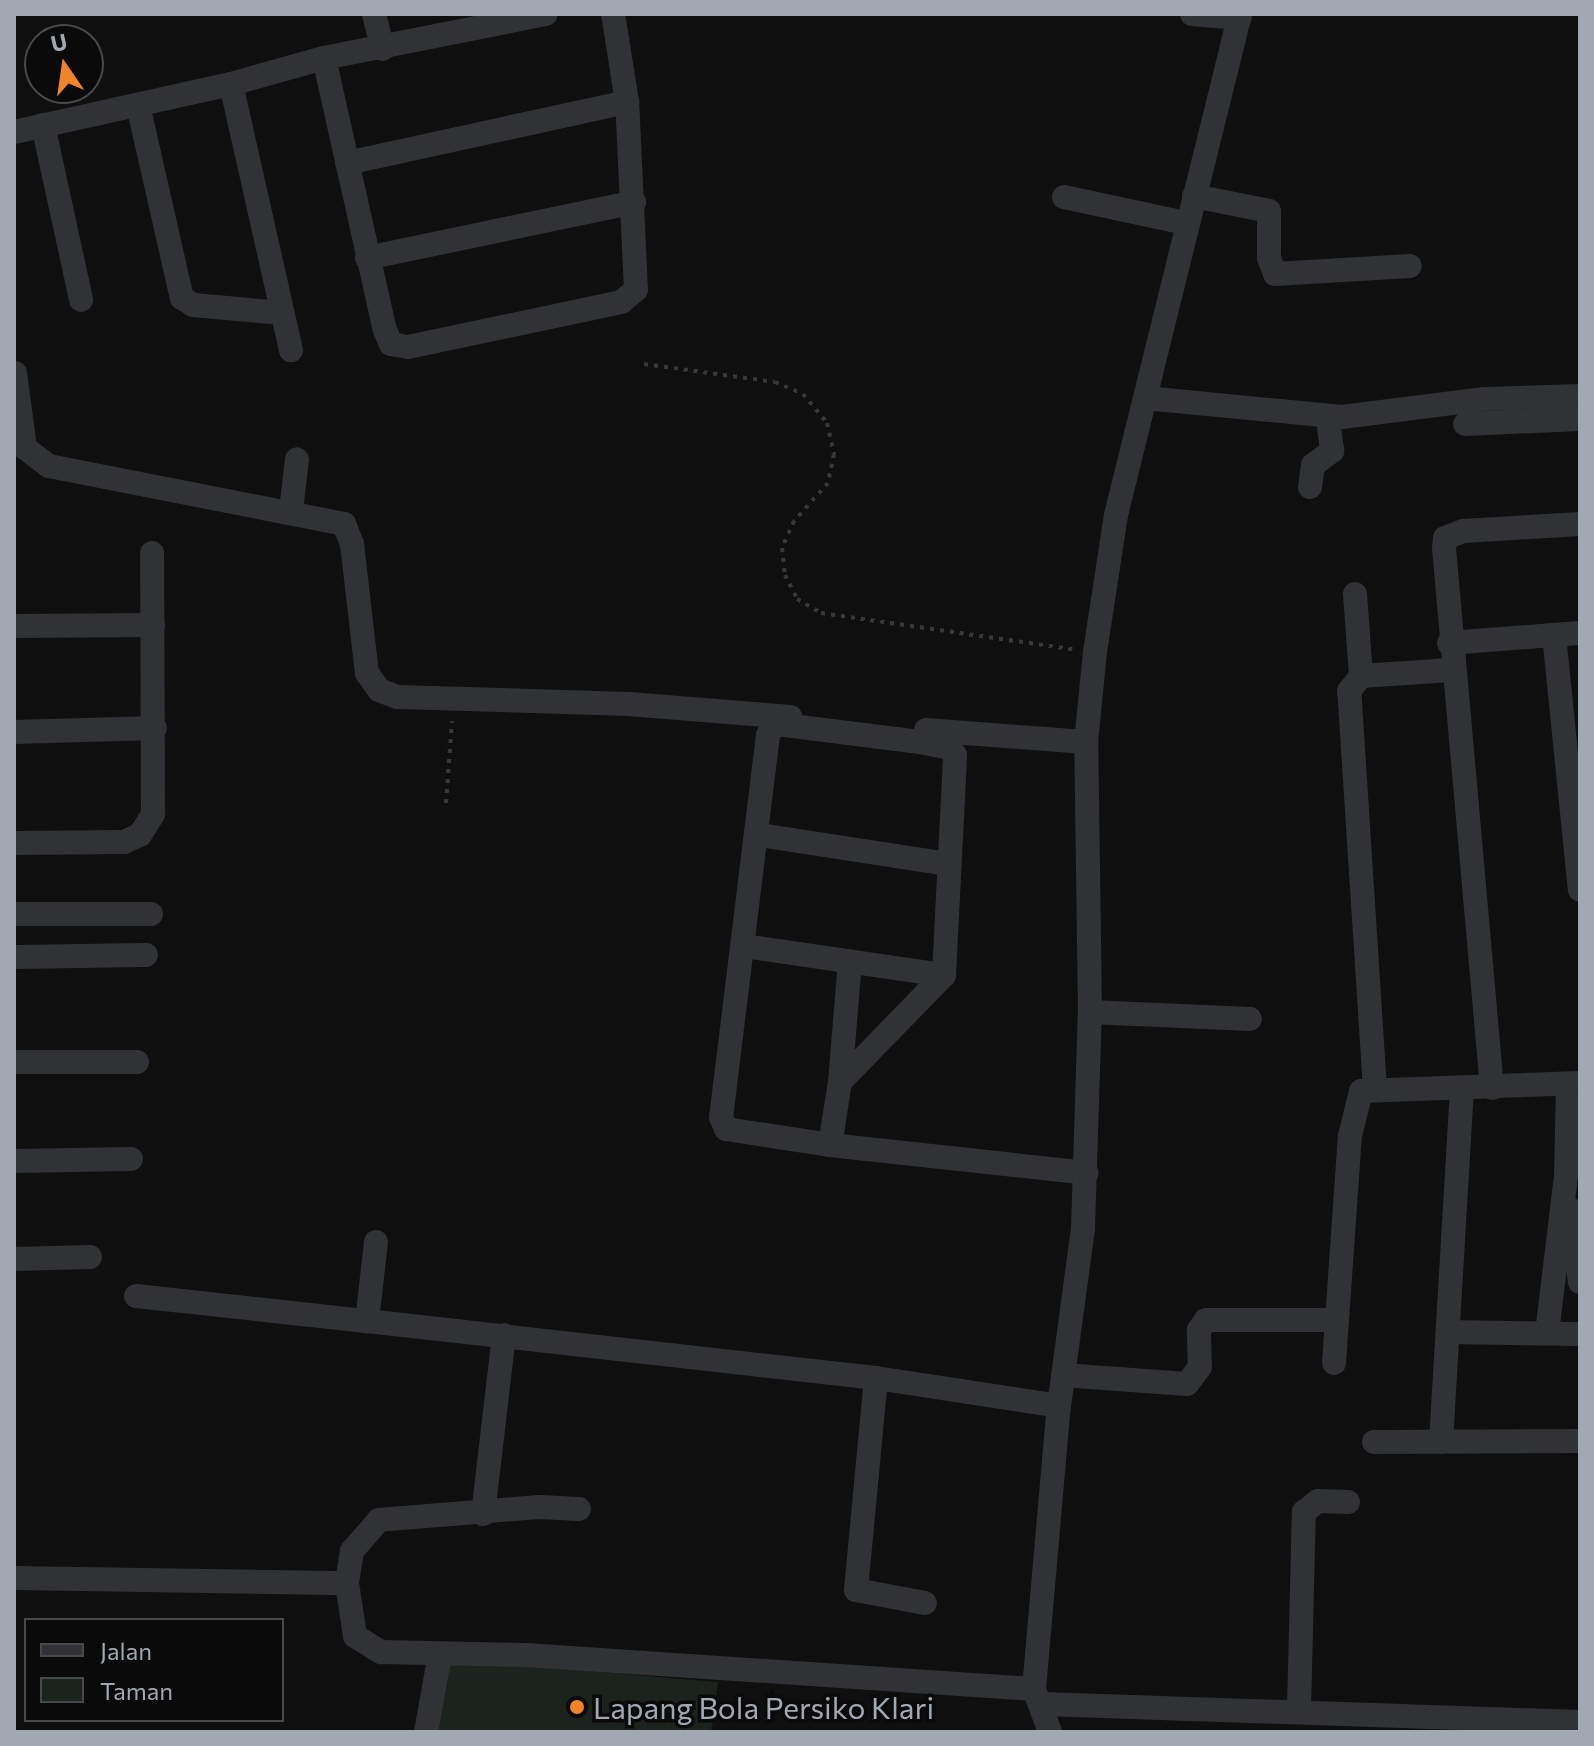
<!DOCTYPE html>
<html>
<head>
<meta charset="utf-8">
<style>
  body { margin:0 }
  #map { position:relative; width:1594px; height:1746px; overflow:hidden; background:#0f0f10; font-family:Commissioner,sans-serif }
  div>[style] { position:absolute }
  .green>* { inset:0; background:#1c231c }
  .path>* { height:4px; margin-top:-2px; transform-origin:0; background:repeating-linear-gradient(90deg,#36393c 0 4px,transparent 0 10px) }
  .minor>* { height:24px; margin:-12px; padding:0 12px; transform-origin:12px; border-radius:12px; background:#303235 }
  .dots>* { width:22px; height:22px; translate:-50% -50%; box-sizing:border-box; border:4px solid #0a0a0b; border-radius:50% }
  span { translate:-50% -50%; white-space:nowrap; text-align:center; line-height:1.15; -webkit-text-stroke:7px #0a0a0b; paint-order:stroke }
  .poi-label { font-size:30px; color:#a0a9b1 }
  .left { translate:0 -50%; text-align:left }
  .frame { position:absolute; inset:0; border:16px solid #a0a9b1; pointer-events:none }
  .legend { position:absolute; left:24px; top:1618px; width:260px; height:104px; box-sizing:border-box; background:#0a0a0b; border:2px solid #464a4d; margin:0; padding:10px 14px; list-style:none; font-size:24px; color:#a0a9b1 }
  .legend li { display:flex; align-items:center; gap:16px; height:40px }
  .legend b { width:40px; border:2px solid #464a4d }
  .north { position:absolute; left:24px; top:24px; width:80px; height:80px; box-sizing:border-box; background:#0a0a0b; border:2px solid #464a4d; border-radius:50%; rotate:347deg; font-size:22px; font-weight:700; line-height:32px; text-align:center; color:#a0a9b1 }
  .north::after { content:''; display:block; margin:auto; width:28px; height:36px; background:#ef8429; clip-path:polygon(50% 0,100% 100%,50% 72%,0 100%) }
</style>
</head>
<body>
<div id="map">
  <div class="green">
    <i style="clip-path:polygon(445px 1659px,718px 1682px,711px 1732px,435px 1732px)"></i>
  </div>
  <div class="path">
    <i style="left:644px;top:364px;width:132px;rotate:7.8deg"></i>
    <i style="left:775px;top:382px;width:30px;rotate:23deg"></i>
    <i style="left:803px;top:394px;width:38px;rotate:50deg"></i>
    <i style="left:827px;top:423px;width:32px;rotate:77deg"></i>
    <i style="left:834px;top:454px;width:30px;rotate:102deg"></i>
    <i style="left:828px;top:483px;width:51px;rotate:131.8deg"></i>
    <i style="left:794px;top:521px;width:30px;rotate:114deg"></i>
    <i style="left:782px;top:548px;width:27px;rotate:84deg"></i>
    <i style="left:785px;top:575px;width:27px;rotate:63deg"></i>
    <i style="left:797px;top:599px;width:28px;rotate:30deg"></i>
    <i style="left:821px;top:613px;width:254px;rotate:8.2deg"></i>
    <i style="left:446px;top:803px;width:82px;rotate:-85.8deg"></i>
  </div>
  <div class="minor">
    <i style="left:374px;top:14px;width:36px;rotate:76deg"></i>
    <i style="left:1192px;top:14px;width:48px;rotate:4.8deg"></i>
    <i style="left:324px;top:58px;width:279px;rotate:77.4deg"></i>
    <i style="left:385px;top:330px;width:15px;rotate:67deg"></i>
    <i style="left:391px;top:344px;width:17px;rotate:10deg"></i>
    <i style="left:408px;top:347px;width:218px;rotate:-11.9deg"></i>
    <i style="left:621px;top:302px;width:19px;rotate:-39deg"></i>
    <i style="left:636px;top:290px;width:188px;rotate:-92.7deg"></i>
    <i style="left:627px;top:102px;width:89px;rotate:-99deg"></i>
    <i style="left:231px;top:84px;width:273px;rotate:77.3deg"></i>
    <i style="left:138px;top:105px;width:198px;rotate:77.2deg"></i>
    <i style="left:182px;top:298px;width:13px;rotate:32deg"></i>
    <i style="left:193px;top:305px;width:90px;rotate:5.1deg"></i>
    <i style="left:43px;top:125px;width:179px;rotate:77.7deg"></i>
    <i style="left:14px;top:132px;width:222px;rotate:-12.5deg"></i>
    <i style="left:231px;top:84px;width:97px;rotate:-15.6deg"></i>
    <i style="left:324px;top:58px;width:226px;rotate:-11.2deg"></i>
    <i style="left:347px;top:163px;width:287px;rotate:-12.3deg"></i>
    <i style="left:1194px;top:196px;width:76px;rotate:11.3deg"></i>
    <i style="left:1269px;top:211px;width:47px;rotate:90deg"></i>
    <i style="left:1269px;top:258px;width:17px;rotate:69deg"></i>
    <i style="left:1275px;top:274px;width:135px;rotate:-3.4deg"></i>
    <i style="left:1064px;top:197px;width:124px;rotate:12.1deg"></i>
    <i style="left:367px;top:258px;width:273px;rotate:-11.8deg"></i>
    <i style="left:15px;top:373px;width:76px;rotate:82.4deg"></i>
    <i style="left:25px;top:448px;width:30px;rotate:37deg"></i>
    <i style="left:49px;top:466px;width:301px;rotate:11.1deg"></i>
    <i style="left:344px;top:524px;width:22px;rotate:68deg"></i>
    <i style="left:352px;top:544px;width:130px;rotate:83.4deg"></i>
    <i style="left:367px;top:673px;width:21px;rotate:55deg"></i>
    <i style="left:379px;top:690px;width:19px;rotate:21deg"></i>
    <i style="left:397px;top:697px;width:232px;rotate:1.7deg"></i>
    <i style="left:629px;top:704px;width:162px;rotate:4.6deg"></i>
    <i style="left:1145px;top:398px;width:198px;rotate:5.5deg"></i>
    <i style="left:1342px;top:417px;width:144px;rotate:-7.2deg"></i>
    <i style="left:1485px;top:399px;width:95px;rotate:-1.8deg"></i>
    <i style="left:1465px;top:424px;width:115px;rotate:-2.5deg"></i>
    <i style="left:1310px;top:487px;width:22px;rotate:-82deg"></i>
    <i style="left:1313px;top:465px;width:24px;rotate:-36deg"></i>
    <i style="left:1332px;top:451px;width:35px;rotate:-97deg"></i>
    <i style="left:291px;top:511px;width:52px;rotate:-83.4deg"></i>
    <i style="left:1355px;top:594px;width:82px;rotate:85.8deg"></i>
    <i style="left:14px;top:626px;width:139px;rotate:-0.4deg"></i>
    <i style="left:1554px;top:635px;width:256px;rotate:84.2deg"></i>
    <i style="left:1449px;top:643px;width:131px;rotate:-4.4deg"></i>
    <i style="left:926px;top:730px;width:160px;rotate:4.3deg"></i>
    <i style="left:14px;top:732px;width:141px;rotate:-1.6deg"></i>
    <i style="left:759px;top:835px;width:192px;rotate:8.7deg"></i>
    <i style="left:14px;top:843px;width:110px;rotate:-0.5deg"></i>
    <i style="left:124px;top:842px;width:17px;rotate:-24deg"></i>
    <i style="left:140px;top:835px;width:25px;rotate:-58deg"></i>
    <i style="left:153px;top:814px;width:261px;rotate:-90.2deg"></i>
    <i style="left:14px;top:914px;width:137px"></i>
    <i style="left:744px;top:946px;width:202px;rotate:8.3deg"></i>
    <i style="left:14px;top:957px;width:132px;rotate:-0.9deg"></i>
    <i style="left:1090px;top:1012px;width:160px;rotate:2.5deg"></i>
    <i style="left:14px;top:1062px;width:123px"></i>
    <i style="left:840px;top:1082px;width:121px;rotate:-85.3deg"></i>
    <i style="left:1492px;top:1088px;width:542px;rotate:-95.08deg"></i>
    <i style="left:1444px;top:548px;width:10px;rotate:-84deg"></i>
    <i style="left:1445px;top:538px;width:19px;rotate:-21deg"></i>
    <i style="left:1463px;top:531px;width:117px;rotate:-3.4deg"></i>
    <i style="left:1375px;top:1089px;width:399px;rotate:-93.7deg"></i>
    <i style="left:1349px;top:691px;width:19px;rotate:-51deg"></i>
    <i style="left:1361px;top:676px;width:90px;rotate:-3.8deg"></i>
    <i style="left:830px;top:1145px;width:64px;rotate:-81deg"></i>
    <i style="left:840px;top:1082px;width:149px;rotate:-45.8deg"></i>
    <i style="left:944px;top:975px;width:220px;rotate:-87.1deg"></i>
    <i style="left:955px;top:755px;width:9px;rotate:-126deg"></i>
    <i style="left:950px;top:748px;width:31px;rotate:-169deg"></i>
    <i style="left:920px;top:742px;width:146px;rotate:-172.9deg"></i>
    <i style="left:775px;top:724px;width:13px;rotate:122deg"></i>
    <i style="left:768px;top:735px;width:385px;rotate:97deg"></i>
    <i style="left:721px;top:1117px;width:13px;rotate:67deg"></i>
    <i style="left:726px;top:1129px;width:105px;rotate:8.7deg"></i>
    <i style="left:830px;top:1145px;width:258px;rotate:6.2deg"></i>
    <i style="left:14px;top:1161px;width:117px;rotate:-1deg"></i>
    <i style="left:1570px;top:1209px;width:74px;rotate:82.2deg"></i>
    <i style="left:376px;top:1242px;width:80px;rotate:96.5deg"></i>
    <i style="left:367px;top:1321px;width:512px;rotate:6.39deg"></i>
    <i style="left:876px;top:1378px;width:185px;rotate:8.7deg"></i>
    <i style="left:14px;top:1259px;width:76px;rotate:-1.5deg"></i>
    <i style="left:136px;top:1296px;width:232px;rotate:6.2deg"></i>
    <i style="left:1448px;top:1332px;width:132px;rotate:0.9deg"></i>
    <i style="left:1547px;top:1333px;width:159px;rotate:-83.1deg"></i>
    <i style="left:1566px;top:1175px;width:91px;rotate:-88.7deg"></i>
    <i style="left:1334px;top:1363px;width:228px;rotate:-86deg"></i>
    <i style="left:1350px;top:1136px;width:46px;rotate:-76.3deg"></i>
    <i style="left:1361px;top:1091px;width:219px;rotate:-2.1deg"></i>
    <i style="left:1063px;top:1375px;width:124px;rotate:4.2deg"></i>
    <i style="left:1187px;top:1384px;width:21px;rotate:-53deg"></i>
    <i style="left:1200px;top:1367px;width:37px;rotate:-92deg"></i>
    <i style="left:1199px;top:1330px;width:12px;rotate:-55deg"></i>
    <i style="left:1206px;top:1320px;width:131px"></i>
    <i style="left:876px;top:1378px;width:213px;rotate:95.4deg"></i>
    <i style="left:856px;top:1590px;width:70px;rotate:10.7deg"></i>
    <i style="left:1374px;top:1442px;width:206px;rotate:-0.3deg"></i>
    <i style="left:1441px;top:1442px;width:353px;rotate:-86.6deg"></i>
    <i style="left:579px;top:1509px;width:40px;rotate:-177.1deg"></i>
    <i style="left:539px;top:1507px;width:161px;rotate:175.4deg"></i>
    <i style="left:379px;top:1520px;width:41px;rotate:131.1deg"></i>
    <i style="left:352px;top:1551px;width:32px;rotate:99deg"></i>
    <i style="left:347px;top:1583px;width:54px;rotate:81.4deg"></i>
    <i style="left:355px;top:1636px;width:31px;rotate:32deg"></i>
    <i style="left:381px;top:1652px;width:145px;rotate:1.2deg"></i>
    <i style="left:526px;top:1655px;width:509px;rotate:3.83deg"></i>
    <i style="left:483px;top:1514px;width:180px;rotate:-83.3deg"></i>
    <i style="left:14px;top:1578px;width:333px;rotate:0.9deg"></i>
    <i style="left:1043px;top:1704px;width:537px;rotate:1.92deg"></i>
    <i style="left:1299px;top:1710px;width:198px;rotate:-88.6deg"></i>
    <i style="left:1304px;top:1512px;width:18px;rotate:-38deg"></i>
    <i style="left:1318px;top:1501px;width:30px;rotate:2deg"></i>
    <i style="left:426px;top:1732px;width:79px;rotate:-79.8deg"></i>
    <i style="left:1050px;top:1732px;width:46px;rotate:-110.4deg"></i>
    <i style="left:1034px;top:1689px;width:284px;rotate:-85deg"></i>
    <i style="left:1059px;top:1406px;width:179px;rotate:-82.3deg"></i>
    <i style="left:1083px;top:1229px;width:217px;rotate:-88.2deg"></i>
    <i style="left:1090px;top:1012px;width:270px;rotate:-90.8deg"></i>
    <i style="left:1086px;top:742px;width:90px;rotate:-84.3deg"></i>
    <i style="left:1095px;top:652px;width:139px;rotate:-81.3deg"></i>
    <i style="left:1116px;top:515px;width:516px;rotate:-76.1deg"></i>
  </div>
  <div class="dots">
    <i style="left:577px;top:1707px;background:#ef8429"></i>
  </div>
  <div class="poi-label">
    <span class="left" style="left:593px;top:1707px">Lapang Bola Persiko Klari</span>
  </div>
  <div class="frame"></div>
  <ul class="legend">
  <li><b style="height:10px;background:#303235"></b>Jalan</li>
  <li><b style="height:22px;background:#1c231c"></b>Taman</li>
  </ul>
  <div class="north">U</div>
</div>
</body>
</html>
